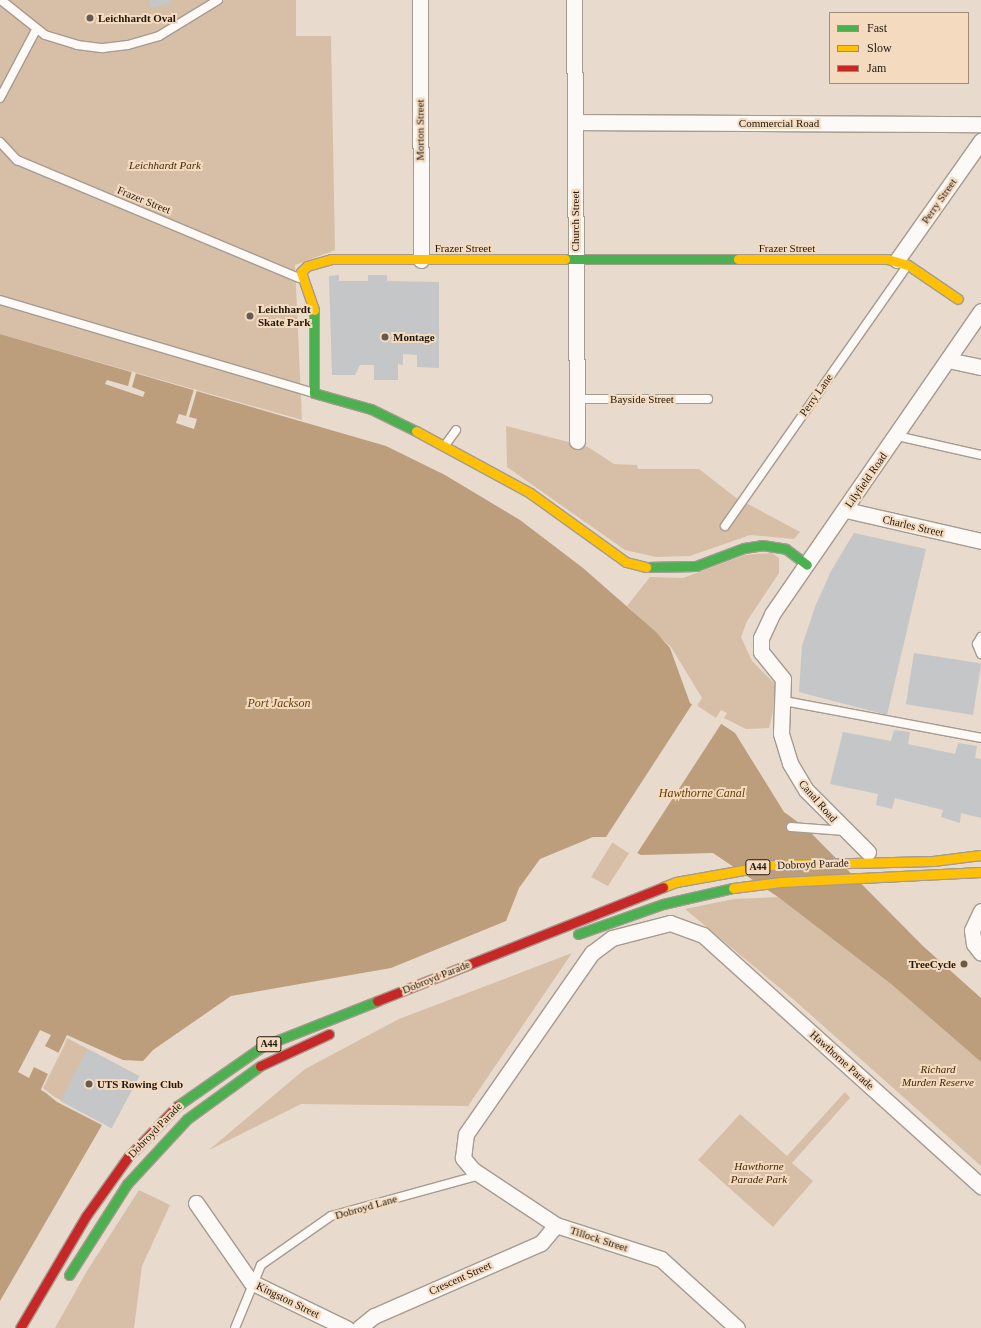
<!DOCTYPE html>
<html>
<head>
<meta charset="utf-8">
<style>
  body { margin:0 }
  #map { position:relative; width:981px; height:1328px; overflow:hidden; background:#e8dacc; font-family:"Times New Roman",serif }
  div>[style] { position:absolute }
  .green>* { inset:0; background:#d6bfa6 }
  .water>* { inset:0; background:#bc9e7d }
  .pier>* { inset:0; background:#e8dacc; transform-origin:0 0 }
  .building>* { inset:0; background:#c4c6c8; transform-origin:0 0 }
  .roads { filter:drop-shadow(1px 0 #a59b90) drop-shadow(-1px 0 #a59b90) drop-shadow(0 1px #a59b90) drop-shadow(0 -1px #a59b90) }
  .lane>* { height:8px; margin:-4px; padding:0 4px; transform-origin:4px; border-radius:4px; background:#fcf9f7 }
  .street>* { height:15px; margin:-7.5px; padding:0 7.5px; transform-origin:7.5px; border-radius:7.5px; background:#fcf9f7 }
  .fast>* { height:9px; margin:-4.5px; padding:0 4.5px; transform-origin:4.5px; border-radius:4.5px; background:#4caf50 }
  .slow>* { height:9px; margin:-4.5px; padding:0 4.5px; transform-origin:4.5px; border-radius:4.5px; background:#ffc107 }
  .jam>* { height:9px; margin:-4.5px; padding:0 4.5px; transform-origin:4.5px; border-radius:4.5px; background:#c62828 }
  .dots>* { width:11px; height:11px; translate:-50% -50%; box-sizing:border-box; border:2px solid #f4dbc0; border-radius:50% }
  span { translate:-50% -50%; white-space:nowrap; text-align:center; line-height:1.15; -webkit-text-stroke:4px #f4dbc0; paint-order:stroke }
  .shield-label span { padding:1px 3px; background:#f4dbc0; border:1px solid; border-radius:3px; -webkit-text-stroke-width:0 }
  .shield-label { font-size:10px; color:#20170d; font-weight:700 }
  .poi-label { font-size:11px; color:#20170d; font-weight:700 }
  .left { translate:0 -50%; text-align:left }
  .right { translate:-100% -50%; text-align:right }
  .street-label { font-size:11px; color:#20170d }
  .park-label { font-size:11px; color:#412703; font-style:italic }
  .water-label { font-size:12px; color:#633e07; font-style:italic }
  .legend { position:absolute; left:829px; top:12px; width:140px; height:72px; box-sizing:border-box; background:#f4dbc0; border:1px solid #9f8d78; margin:0; padding:5px 7px; list-style:none; font-size:12px; color:#20170d }
  .legend li { display:flex; align-items:center; gap:8px; height:20px }
  .legend b { width:20px; border:1px solid #9f8d78 }
</style>
</head>
<body>
<div id="map">
  <div class="green">
    <i style="clip-path:polygon(0 0,296px 0,296px 36px,331px 36px,335px 250px,295px 265px,302px 420px,0 334px)"></i>
    <i style="clip-path:polygon(506px 426px,588px 447px,614px 464px,637px 465px,638px 469px,699px 469px,735px 497px,800px 532px,794px 539px,750px 535px,690px 556px,656px 557px,625px 550px,507px 467px)"></i>
    <i style="clip-path:polygon(772px 553px,779px 558px,779px 573px,747px 621px,741px 637px,752px 661px,775px 684px,776px 699px,769px 728px,746px 729px,724px 718px,727px 713px,721px 710px,608px 886px,591px 877px,702px 698px,671px 647px,627px 606px,650px 577px,683px 578px,745px 555px)"></i>
    <i style="clip-path:polygon(778px 897px,891px 984px,981px 1062px,981px 1166px,793px 999px,685px 909px,734px 899px)"></i>
    <i style="clip-path:polygon(572px 953px,468px 1106px,301px 1104px,209px 1150px,305px 1069px,399px 1019px)"></i>
    <i style="clip-path:polygon(67px 1038px,139px 1076px,112px 1127px,41px 1090px,48px 1074px,34px 1067px,45px 1046px,60px 1053px)"></i>
    <i style="clip-path:polygon(845px 1092px,850px 1098px,792px 1163px,813px 1181px,773px 1227px,698px 1160px,740px 1114px,787px 1156px)"></i>
    <i style="clip-path:polygon(139px 1190px,170px 1205px,142px 1266px,134px 1328px,55px 1328px,87px 1271px)"></i>
  </div>
  <div class="water">
    <i style="clip-path:polygon(0 334px,386px 446px,445px 475px,520px 520px,583px 568px,656px 632px,670px 648px,690px 703px,735px 733px,784px 812px,806px 828px,923px 946px,981px 998px,981px 1062px,891px 984px,778px 897px,713px 853px,641px 855px,606px 837px,593px 837px,540px 859px,519px 888px,506px 921px,391px 968px,231px 996px,153px 1050px,143px 1061px,123px 1060px,67px 1035px,41px 1089px,57px 1102px,102px 1125px,0 1301px)"></i>
  </div>
  <div class="pier">
    <i style="clip-path:polygon(132px 371px,136px 373px,132px 387px,145px 392px,143px 397px,105px 384px,107px 380px,128px 386px)"></i>
    <i style="clip-path:polygon(194px 389px,197px 390px,189px 417px,197px 419px,194px 429px,176px 423px,179px 414px,186px 416px)"></i>
    <i style="left:693px;top:703px;width:35px;height:161px;rotate:33deg"></i>
    <i style="clip-path:polygon(40px 1030px,51px 1035px,45px 1046px,59px 1053px,68px 1038px,43px 1088px,57px 1099px,41px 1090px,48px 1074px,34px 1067px,29px 1078px,18px 1072px)"></i>
  </div>
  <div class="building">
    <i style="clip-path:polygon(149px 0,170px 0,171px 3px,151px 8px)"></i>
    <i style="clip-path:polygon(339px 275px,339px 281px,368px 281px,368px 275px,387px 275px,387px 281px,439px 282px,439px 368px,417px 367px,417px 355px,403px 354px,403px 365px,398px 364px,398px 380px,374px 380px,374px 365px,360px 365px,355px 375px,332px 375px,329px 276px)"></i>
    <i style="clip-path:polygon(854px 533px,926px 549px,887px 715px,799px 692px,802px 646px,815px 607px,831px 571px)"></i>
    <i style="left:914px;top:653px;width:68px;height:52px;rotate:9deg"></i>
    <i style="clip-path:polygon(894px 730px,910px 732px,908px 744px,955px 754px,958px 743px,977px 746px,975px 758px,981px 759px,981px 818px,961px 813px,960px 823px,941px 817px,943px 810px,895px 798px,892px 809px,876px 805px,878px 794px,830px 784px,843px 732px,891px 741px)"></i>
    <i style="left:88px;top:1049px;width:58px;height:59px;rotate:28deg"></i>
  </div>
  <div class="roads">
    <div class="lane">
      <i style="left:1px;top:0;width:56px;rotate:38.5deg"></i>
      <i style="left:45px;top:35px;width:34px;rotate:17deg"></i>
      <i style="left:77px;top:45px;width:26px;rotate:7deg"></i>
      <i style="left:103px;top:48px;width:25px;rotate:-7deg"></i>
      <i style="left:128px;top:45px;width:32px;rotate:-16deg"></i>
      <i style="left:159px;top:36px;width:69px;rotate:-31.4deg"></i>
      <i style="left:0;top:98px;width:77px;rotate:-62.1deg"></i>
      <i style="left:0;top:142px;width:25px;rotate:47deg"></i>
      <i style="left:17px;top:160px;width:306px;rotate:22.7deg"></i>
      <i style="left:0;top:300px;width:327px;rotate:16.5deg"></i>
      <i style="left:577px;top:399px;width:131px"></i>
      <i style="left:897px;top:436px;width:86px;rotate:12.7deg"></i>
      <i style="left:446px;top:444px;width:17px;rotate:-54deg"></i>
      <i style="left:725px;top:526px;width:317px;rotate:-55deg"></i>
      <i style="left:981px;top:637px;width:8px;rotate:120deg"></i>
      <i style="left:977px;top:644px;width:11px;rotate:68deg"></i>
      <i style="left:784px;top:701px;width:200px;rotate:10.6deg"></i>
      <i style="left:791px;top:827px;width:54px;rotate:4.2deg"></i>
      <i style="left:235px;top:1328px;width:68px;rotate:-67.6deg"></i>
      <i style="left:261px;top:1265px;width:85px;rotate:-35deg"></i>
      <i style="left:331px;top:1216px;width:155px;rotate:-15.4deg"></i>
    </div>
    <div class="street">
      <i style="left:420px;top:0;width:260px;rotate:89.8deg"></i>
      <i style="left:574px;top:0;width:441px;rotate:89.6deg"></i>
      <i style="left:576px;top:122px;width:405px;rotate:0.3deg"></i>
      <i style="left:897px;top:260px;width:146px;rotate:-54.8deg"></i>
      <i style="left:948px;top:360px;width:34px;rotate:12deg"></i>
      <i style="left:846px;top:510px;width:139px;rotate:12.9deg"></i>
      <i style="left:868px;top:852px;width:88px;rotate:-135deg"></i>
      <i style="left:806px;top:790px;width:31px;rotate:-121deg"></i>
      <i style="left:790px;top:763px;width:31px;rotate:-107deg"></i>
      <i style="left:781px;top:733px;width:54px;rotate:-87.9deg"></i>
      <i style="left:783px;top:679px;width:35px;rotate:-129deg"></i>
      <i style="left:761px;top:652px;width:14px;rotate:-90deg"></i>
      <i style="left:761px;top:638px;width:26px;rotate:-65deg"></i>
      <i style="left:772px;top:614px;width:368px;rotate:-55.4deg"></i>
      <i style="left:981px;top:911px;width:21px;rotate:115deg"></i>
      <i style="left:972px;top:930px;width:14px;rotate:82deg"></i>
      <i style="left:974px;top:944px;width:11px;rotate:52deg"></i>
      <i style="left:196px;top:1203px;width:96px;rotate:55.2deg"></i>
      <i style="left:251px;top:1282px;width:106px;rotate:25.8deg"></i>
      <i style="left:359px;top:1328px;width:19px;rotate:-39deg"></i>
      <i style="left:374px;top:1316px;width:182px;rotate:-23.6deg"></i>
      <i style="left:541px;top:1243px;width:23px;rotate:-50deg"></i>
      <i style="left:737px;top:1328px;width:103px;rotate:-137.8deg"></i>
      <i style="left:661px;top:1259px;width:110px;rotate:-162.1deg"></i>
      <i style="left:556px;top:1225px;width:100px;rotate:-146.5deg"></i>
      <i style="left:473px;top:1170px;width:16px;rotate:-130deg"></i>
      <i style="left:463px;top:1158px;width:24px;rotate:-83deg"></i>
      <i style="left:466px;top:1134px;width:221px;rotate:-55.2deg"></i>
      <i style="left:592px;top:953px;width:25px;rotate:-37deg"></i>
      <i style="left:612px;top:938px;width:60px;rotate:-14.5deg"></i>
      <i style="left:670px;top:923px;width:35px;rotate:20deg"></i>
      <i style="left:703px;top:935px;width:375px;rotate:42.1deg"></i>
    </div>
    <div class="fast">
      <i style="left:565px;top:259px;width:173px"></i>
      <i style="left:314px;top:310px;width:83px;rotate:90deg"></i>
      <i style="left:314px;top:393px;width:59px;rotate:15.7deg"></i>
      <i style="left:371px;top:409px;width:50px;rotate:26.1deg"></i>
      <i style="left:646px;top:567px;width:50px;rotate:-1.1deg"></i>
      <i style="left:696px;top:566px;width:51px;rotate:-20.6deg"></i>
      <i style="left:744px;top:548px;width:18px;rotate:-9deg"></i>
      <i style="left:762px;top:545px;width:24px;rotate:9deg"></i>
      <i style="left:786px;top:549px;width:26px;rotate:37deg"></i>
      <i style="left:578px;top:934px;width:90px;rotate:-19.4deg"></i>
      <i style="left:663px;top:904px;width:72px;rotate:-12.9deg"></i>
      <i style="left:177px;top:1106px;width:105px;rotate:-34.9deg"></i>
      <i style="left:263px;top:1046px;width:123px;rotate:-21.5deg"></i>
      <i style="left:69px;top:1275px;width:108px;rotate:-57.5deg"></i>
      <i style="left:127px;top:1184px;width:88px;rotate:-47.3deg"></i>
      <i style="left:187px;top:1119px;width:90px;rotate:-36deg"></i>
    </div>
    <div class="slow">
      <i style="left:738px;top:259px;width:149px"></i>
      <i style="left:887px;top:259px;width:22px;rotate:16deg"></i>
      <i style="left:908px;top:265px;width:60px;rotate:34.2deg"></i>
      <i style="left:314px;top:310px;width:40px;rotate:-108.9deg"></i>
      <i style="left:301px;top:272px;width:8px;rotate:-45deg"></i>
      <i style="left:307px;top:266px;width:25px;rotate:-16deg"></i>
      <i style="left:331px;top:259px;width:234px"></i>
      <i style="left:416px;top:431px;width:130px;rotate:28.5deg"></i>
      <i style="left:530px;top:493px;width:118px;rotate:35.7deg"></i>
      <i style="left:626px;top:562px;width:21px;rotate:14deg"></i>
      <i style="left:663px;top:887px;width:14px;rotate:-21deg"></i>
      <i style="left:676px;top:882px;width:97px;rotate:-10.1deg"></i>
      <i style="left:771px;top:865px;width:162px;rotate:-1.4deg"></i>
      <i style="left:933px;top:861px;width:48px;rotate:-7.1deg"></i>
      <i style="left:733px;top:888px;width:48px;rotate:-7.1deg"></i>
      <i style="left:781px;top:882px;width:200px;rotate:-2.9deg"></i>
    </div>
    <div class="jam">
      <i style="left:377px;top:1001px;width:308px;rotate:-21.7deg"></i>
      <i style="left:260px;top:1066px;width:76px;rotate:-24.9deg"></i>
      <i style="left:20px;top:1328px;width:130px;rotate:-59.5deg"></i>
      <i style="left:86px;top:1216px;width:72px;rotate:-54.6deg"></i>
      <i style="left:128px;top:1157px;width:71px;rotate:-46.1deg"></i>
    </div>
  </div>
  <div class="dots">
    <i style="left:90px;top:18px;background:#665b50"></i>
    <i style="left:250px;top:316px;background:#665b50"></i>
    <i style="left:385px;top:337px;background:#665b50"></i>
    <i style="left:964px;top:964px;background:#665b50"></i>
    <i style="left:89px;top:1084px;background:#665b50"></i>
  </div>
  <div class="shield-label">
    <span style="left:758px;top:867px">A44</span>
    <span style="left:269px;top:1044px">A44</span>
  </div>
  <div class="poi-label">
    <span class="left" style="left:98px;top:18px">Leichhardt Oval</span>
    <span class="left" style="left:258px;top:316px">Leichhardt<br>Skate Park</span>
    <span class="left" style="left:393px;top:337px">Montage</span>
    <span class="right" style="left:956px;top:964px">TreeCycle</span>
    <span class="left" style="left:97px;top:1084px">UTS Rowing Club</span>
  </div>
  <div class="street-label">
    <span style="left:779px;top:123px">Commercial Road</span>
    <span style="left:420px;top:130px;rotate:-90deg">Morton Street</span>
    <span style="left:144px;top:200px;rotate:22deg">Frazer Street</span>
    <span style="left:939px;top:201px;rotate:-55deg">Perry Street</span>
    <span style="left:575px;top:221px;rotate:-90deg">Church Street</span>
    <span style="left:463px;top:248px">Frazer Street</span>
    <span style="left:787px;top:248px">Frazer Street</span>
    <span style="left:816px;top:395px;rotate:-55deg">Perry Lane</span>
    <span style="left:642px;top:399px">Bayside Street</span>
    <span style="left:866px;top:480px;rotate:-55deg">Lilyfield Road</span>
    <span style="left:913px;top:526px;rotate:13deg">Charles Street</span>
    <span style="left:818px;top:801px;rotate:49deg">Canal Road</span>
    <span style="left:813px;top:864px;rotate:-2deg">Dobroyd Parade</span>
    <span style="left:436px;top:977px;rotate:-22deg">Dobroyd Parade</span>
    <span style="left:842px;top:1060px;rotate:42deg">Hawthorne Parade</span>
    <span style="left:155px;top:1130px;rotate:-46deg">Dobroyd Parade</span>
    <span style="left:366px;top:1207px;rotate:-16deg">Dobroyd Lane</span>
    <span style="left:599px;top:1239px;rotate:18deg">Tillock Street</span>
    <span style="left:460px;top:1278px;rotate:-24deg">Crescent Street</span>
    <span style="left:288px;top:1300px;rotate:26deg">Kingston Street</span>
  </div>
  <div class="park-label">
    <span style="left:165px;top:165px">Leichhardt Park</span>
    <span style="left:938px;top:1076px">Richard<br>Murden Reserve</span>
    <span style="left:759px;top:1173px">Hawthorne<br>Parade Park</span>
  </div>
  <div class="water-label">
    <span style="left:279px;top:704px">Port Jackson</span>
    <span style="left:702px;top:794px">Hawthorne Canal</span>
  </div>
  <ul class="legend">
  <li><b style="height:5px;background:#4caf50"></b>Fast</li>
  <li><b style="height:5px;background:#ffc107"></b>Slow</li>
  <li><b style="height:5px;background:#c62828"></b>Jam</li>
  </ul>
</div>
</body>
</html>
